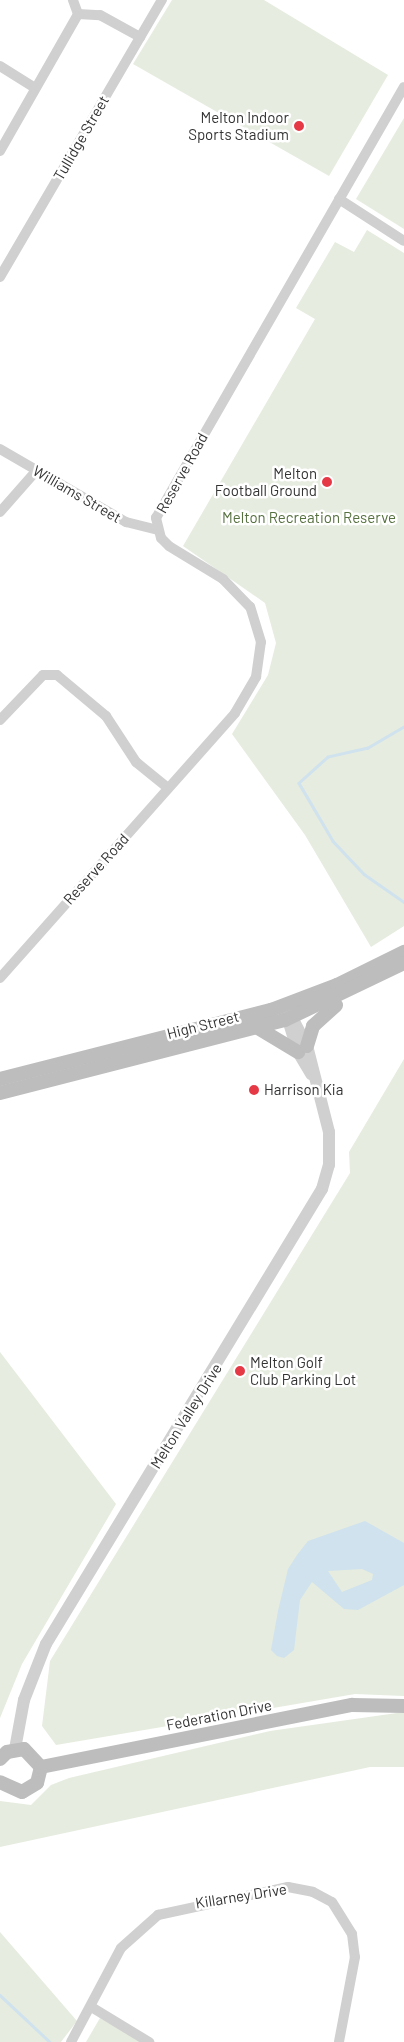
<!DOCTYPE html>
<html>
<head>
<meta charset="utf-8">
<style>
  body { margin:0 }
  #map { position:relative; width:404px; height:2042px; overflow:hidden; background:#fff; font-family:Barlow,sans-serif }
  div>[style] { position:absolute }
  .green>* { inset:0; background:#e6ecdf }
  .water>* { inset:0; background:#cfe2ee }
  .stream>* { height:2.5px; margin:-1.25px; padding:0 1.25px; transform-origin:1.25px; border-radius:1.25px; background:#cfe2ee }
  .minor>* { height:10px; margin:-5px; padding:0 5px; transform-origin:5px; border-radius:5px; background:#d0d0d0 }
  .tertiary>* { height:12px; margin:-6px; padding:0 6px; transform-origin:6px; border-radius:6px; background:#d0d0d0 }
  .secondary>* { height:14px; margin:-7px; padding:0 7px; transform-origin:7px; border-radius:7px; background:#bdbdbd }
  .dots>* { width:14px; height:14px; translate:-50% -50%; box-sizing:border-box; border:2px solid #fff; border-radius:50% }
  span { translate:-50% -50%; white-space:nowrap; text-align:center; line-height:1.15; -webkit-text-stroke:5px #fff; paint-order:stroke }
  .poi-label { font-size:15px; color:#333 }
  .right { translate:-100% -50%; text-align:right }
  .left { translate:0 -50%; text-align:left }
  .street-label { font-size:15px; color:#333 }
  .park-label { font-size:15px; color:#56703f }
</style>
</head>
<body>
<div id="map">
  <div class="green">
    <i style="clip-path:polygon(172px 0,264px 0,388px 75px,329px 176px,133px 64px)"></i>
    <i style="clip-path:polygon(404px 118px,404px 229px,356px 199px)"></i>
    <i style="clip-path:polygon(367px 230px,404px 253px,404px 926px,371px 947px,305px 835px,232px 734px,268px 675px,276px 643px,265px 603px,183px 546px,315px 319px,296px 308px,335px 242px,354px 252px)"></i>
    <i style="clip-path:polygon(404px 1059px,404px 1696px,355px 1694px,56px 1745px,42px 1726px,50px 1661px,350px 1173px,349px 1152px)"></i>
    <i style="clip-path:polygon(0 1352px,116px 1504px,22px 1664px,0 1718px)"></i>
    <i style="clip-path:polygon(404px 1712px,404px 1767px,370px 1767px,0 1847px,0 1801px,31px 1805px,51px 1785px,69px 1778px,270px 1731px)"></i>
    <i style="clip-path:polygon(0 1932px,77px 2021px,61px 2042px,0 2042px)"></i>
    <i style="clip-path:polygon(100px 2018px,144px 2042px,86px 2042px)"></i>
  </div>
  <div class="water">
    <i style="clip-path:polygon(evenodd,365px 1521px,404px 1543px,404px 1585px,358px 1610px,344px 1609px,312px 1582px,300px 1600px,294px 1650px,284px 1658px,277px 1656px,271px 1650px,278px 1611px,288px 1569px,297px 1555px,308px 1541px,365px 1521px,362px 1569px,373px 1574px,372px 1580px,342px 1592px,328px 1571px,362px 1569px)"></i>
  </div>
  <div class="stream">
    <i style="left:404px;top:727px;width:42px;rotate:149.7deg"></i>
    <i style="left:368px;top:748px;width:41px;rotate:167.3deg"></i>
    <i style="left:328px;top:757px;width:39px;rotate:138deg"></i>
    <i style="left:299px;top:783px;width:67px;rotate:59.6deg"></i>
    <i style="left:333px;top:841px;width:45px;rotate:46.8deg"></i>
    <i style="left:364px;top:874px;width:49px;rotate:35deg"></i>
    <i style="left:0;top:1995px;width:69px;rotate:43.2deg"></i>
  </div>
  <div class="minor">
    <i style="left:78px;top:14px;width:22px;rotate:3deg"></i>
    <i style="left:100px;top:15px;width:46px;rotate:28.8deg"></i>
    <i style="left:0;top:66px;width:41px;rotate:32.2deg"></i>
    <i style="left:0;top:151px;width:158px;rotate:-60.3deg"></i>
    <i style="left:78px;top:14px;width:15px;rotate:-110deg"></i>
    <i style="left:339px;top:199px;width:77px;rotate:32.9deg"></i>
    <i style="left:0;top:277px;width:321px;rotate:-59.7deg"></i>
    <i style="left:0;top:449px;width:146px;rotate:30.1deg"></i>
    <i style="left:126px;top:522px;width:32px;rotate:14deg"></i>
    <i style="left:0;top:512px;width:55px;rotate:-48.7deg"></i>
    <i style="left:0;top:720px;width:62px;rotate:-46.3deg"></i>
    <i style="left:43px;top:675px;width:14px"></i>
    <i style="left:57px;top:675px;width:64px;rotate:39.9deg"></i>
    <i style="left:106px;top:716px;width:55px;rotate:56.9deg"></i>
    <i style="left:136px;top:762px;width:41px;rotate:39.1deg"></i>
    <i style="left:0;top:978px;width:354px;rotate:-48.4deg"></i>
    <i style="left:235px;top:713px;width:42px;rotate:-59.7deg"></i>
    <i style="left:256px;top:677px;width:35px;rotate:-82deg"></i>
    <i style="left:261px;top:642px;width:37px;rotate:-107deg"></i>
    <i style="left:250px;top:607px;width:39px;rotate:-134deg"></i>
    <i style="left:223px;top:579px;width:63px;rotate:-148.6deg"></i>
    <i style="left:169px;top:546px;width:11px;rotate:-135deg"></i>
    <i style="left:161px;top:538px;width:21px;rotate:-104deg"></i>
    <i style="left:156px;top:518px;width:497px;rotate:-60.1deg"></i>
    <i style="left:93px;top:2008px;width:66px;rotate:31.3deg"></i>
    <i style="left:71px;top:2042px;width:106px;rotate:-62deg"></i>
    <i style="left:121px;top:1948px;width:50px;rotate:-41.7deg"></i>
    <i style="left:158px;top:1915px;width:133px;rotate:-12.2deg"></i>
    <i style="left:288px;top:1887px;width:25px;rotate:11deg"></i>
    <i style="left:313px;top:1892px;width:21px;rotate:28deg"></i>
    <i style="left:332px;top:1902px;width:38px;rotate:58deg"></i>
    <i style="left:352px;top:1934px;width:23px;rotate:83deg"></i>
    <i style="left:355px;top:1957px;width:86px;rotate:100.7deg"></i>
  </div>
  <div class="tertiary">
    <i style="left:285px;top:1010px;width:44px;rotate:72.8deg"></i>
    <i style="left:298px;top:1052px;width:26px;rotate:59deg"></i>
    <i style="left:15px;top:1749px;width:50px;rotate:-79.6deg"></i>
    <i style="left:24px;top:1700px;width:60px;rotate:-68.6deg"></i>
    <i style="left:46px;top:1644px;width:532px;rotate:-58.76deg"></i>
    <i style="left:322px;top:1189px;width:25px;rotate:-74deg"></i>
    <i style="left:329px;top:1165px;width:33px;rotate:-90deg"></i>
    <i style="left:329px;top:1132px;width:89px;rotate:-104.3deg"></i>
    <i style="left:307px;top:1046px;width:43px;rotate:-117.8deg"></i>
  </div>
  <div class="secondary">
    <i style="left:258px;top:1028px;width:47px;rotate:31deg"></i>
    <i style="left:307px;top:1046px;width:21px;rotate:-73deg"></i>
    <i style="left:313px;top:1026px;width:31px;rotate:-42deg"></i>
    <i style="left:0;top:1079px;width:280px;rotate:-14.3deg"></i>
    <i style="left:271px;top:1010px;width:71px;rotate:-20.7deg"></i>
    <i style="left:337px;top:985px;width:75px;rotate:-26.2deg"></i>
    <i style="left:0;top:1093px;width:294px;rotate:-14.4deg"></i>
    <i style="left:285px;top:1020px;width:132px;rotate:-25.6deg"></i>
    <i style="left:0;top:1759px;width:10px;rotate:-45deg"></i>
    <i style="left:7px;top:1752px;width:17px;rotate:-10deg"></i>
    <i style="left:24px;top:1749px;width:25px;rotate:47deg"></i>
    <i style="left:41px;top:1767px;width:16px;rotate:104deg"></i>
    <i style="left:37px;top:1783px;width:17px;rotate:149deg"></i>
    <i style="left:22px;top:1792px;width:24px;rotate:-156deg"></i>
    <i style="left:41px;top:1767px;width:317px;rotate:-11.3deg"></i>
    <i style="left:352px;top:1705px;width:52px;rotate:1.1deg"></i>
  </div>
  <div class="dots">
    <i style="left:299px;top:126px;background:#e63946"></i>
    <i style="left:327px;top:482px;background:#e63946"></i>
    <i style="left:254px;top:1090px;background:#e63946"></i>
    <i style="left:240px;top:1371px;background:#e63946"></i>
  </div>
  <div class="poi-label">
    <span class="right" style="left:289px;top:126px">Melton Indoor<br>Sports Stadium</span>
    <span class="right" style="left:317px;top:482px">Melton<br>Football Ground</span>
    <span class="left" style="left:264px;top:1090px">Harrison Kia</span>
    <span class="left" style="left:250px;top:1371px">Melton Golf<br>Club Parking Lot</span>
  </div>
  <div class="street-label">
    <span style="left:81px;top:138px;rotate:-60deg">Tullidge Street</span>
    <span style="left:182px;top:473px;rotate:-61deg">Reserve Road</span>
    <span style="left:77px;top:494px;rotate:30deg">Williams Street</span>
    <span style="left:96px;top:869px;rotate:-48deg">Reserve Road</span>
    <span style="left:203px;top:1025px;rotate:-14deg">High Street</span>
    <span style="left:186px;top:1416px;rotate:-58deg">Melton Valley Drive</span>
    <span style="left:219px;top:1715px;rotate:-11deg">Federation Drive</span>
    <span style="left:241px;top:1896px;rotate:-9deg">Killarney Drive</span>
  </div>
  <div class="park-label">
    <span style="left:309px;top:518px">Melton Recreation Reserve</span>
  </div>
</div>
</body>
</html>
